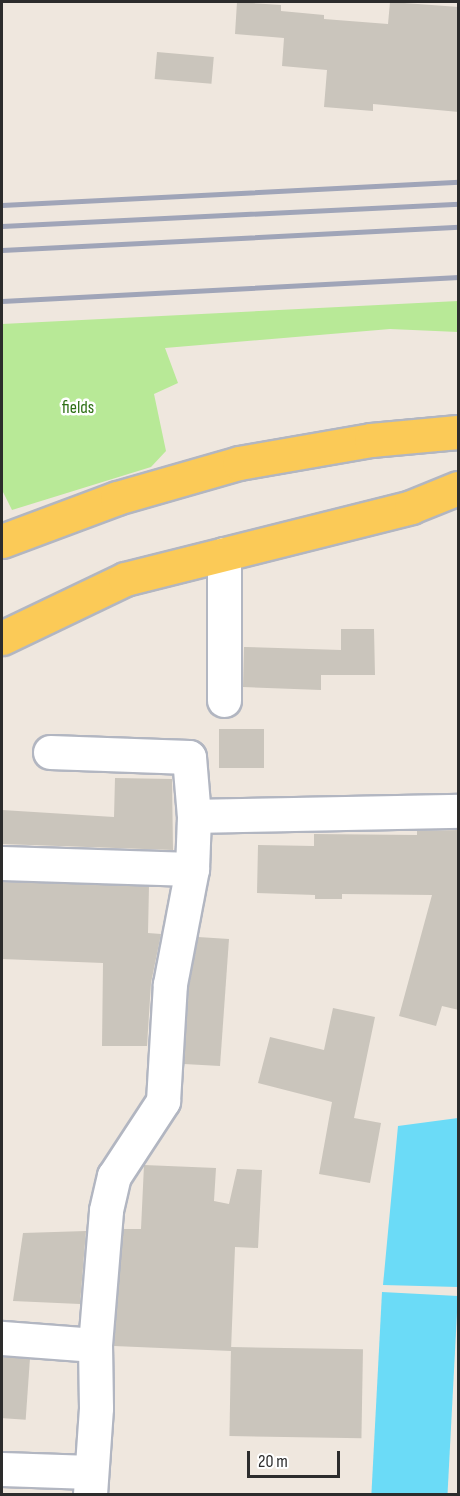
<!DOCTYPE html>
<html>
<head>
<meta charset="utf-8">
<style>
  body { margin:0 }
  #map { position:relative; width:460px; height:1496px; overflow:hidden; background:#efe7de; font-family:"Sofia Sans Condensed",sans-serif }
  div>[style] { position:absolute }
  .green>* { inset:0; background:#b8e997 }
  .water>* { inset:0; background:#6bdbf7; transform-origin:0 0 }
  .building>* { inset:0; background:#cac5bc; transform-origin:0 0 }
  .roads { filter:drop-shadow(2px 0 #b2b6c1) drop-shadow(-2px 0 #b2b6c1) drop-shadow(0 2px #b2b6c1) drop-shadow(0 -2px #b2b6c1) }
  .street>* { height:33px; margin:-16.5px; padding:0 16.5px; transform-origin:16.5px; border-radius:16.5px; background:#fff }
  .primary>* { height:33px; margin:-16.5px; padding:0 16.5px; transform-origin:16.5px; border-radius:16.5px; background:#fbca57 }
  .rail>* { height:4.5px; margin:-2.25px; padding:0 2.25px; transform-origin:2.25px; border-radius:2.25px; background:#a0a5b8 }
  span { translate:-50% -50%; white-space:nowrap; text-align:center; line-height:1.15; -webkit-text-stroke:5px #fff; paint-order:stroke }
  .park-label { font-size:18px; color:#2e7015 }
  .frame { position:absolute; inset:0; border:3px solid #2c2c2c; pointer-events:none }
  .scale { position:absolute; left:247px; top:1451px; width:93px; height:27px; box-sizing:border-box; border:3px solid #2c2c2c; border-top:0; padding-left:8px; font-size:18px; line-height:21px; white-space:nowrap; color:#2c2c2c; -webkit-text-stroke:4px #fff; paint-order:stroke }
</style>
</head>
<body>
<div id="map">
  <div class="green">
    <i style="clip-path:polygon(458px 301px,458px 332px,390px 329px,165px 348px,178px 383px,154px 394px,166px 451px,151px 467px,12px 510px,2px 490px,2px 324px)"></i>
  </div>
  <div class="water">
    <i style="clip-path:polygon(458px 1118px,458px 1287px,383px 1285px,398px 1126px)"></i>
    <i style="left:382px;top:1292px;width:76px;height:202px;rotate:3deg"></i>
  </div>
  <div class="building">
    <i style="clip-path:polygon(237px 2px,281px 5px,281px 11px,324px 15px,324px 19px,388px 24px,390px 2px,459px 7px,459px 112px,373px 104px,373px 111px,324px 107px,327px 70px,282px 66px,284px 38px,235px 34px)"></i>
    <i style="left:157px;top:52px;width:57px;height:27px;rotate:5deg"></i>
    <i style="clip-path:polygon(341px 629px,374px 629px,375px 675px,321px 675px,321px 690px,243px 687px,244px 647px,341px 650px)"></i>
    <i style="left:219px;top:729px;width:45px;height:39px"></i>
    <i style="clip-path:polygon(115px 778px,172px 779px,173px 850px,2px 844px,2px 810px,114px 817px)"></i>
    <i style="clip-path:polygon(459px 830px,459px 1010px,442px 1006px,436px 1026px,399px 1016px,432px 895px,342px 894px,342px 899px,315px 899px,315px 895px,257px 893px,258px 845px,314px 846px,314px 834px,417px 835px,417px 831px)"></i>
    <i style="clip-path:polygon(2px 882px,149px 886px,148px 933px,161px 934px,151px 983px,147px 1046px,102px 1046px,103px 963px,2px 959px)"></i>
    <i style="clip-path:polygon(198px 937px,229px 939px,220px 1066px,184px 1064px,189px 986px)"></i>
    <i style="clip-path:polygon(333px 1008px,375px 1017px,354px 1118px,381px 1123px,370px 1183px,319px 1174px,332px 1102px,258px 1083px,270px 1037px,324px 1050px)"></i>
    <i style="clip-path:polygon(144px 1165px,216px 1168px,214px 1201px,229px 1204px,237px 1169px,262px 1170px,258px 1248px,235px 1247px,231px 1351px,114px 1346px,123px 1229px,141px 1229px)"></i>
    <i style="clip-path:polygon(86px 1231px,80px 1304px,13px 1301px,23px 1233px)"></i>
    <i style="left:231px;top:1347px;width:132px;height:89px;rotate:1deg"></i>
    <i style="left:2px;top:1357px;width:28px;height:61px;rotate:4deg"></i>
  </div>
  <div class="roads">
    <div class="street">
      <i style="left:224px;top:554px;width:146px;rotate:90deg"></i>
      <i style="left:50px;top:752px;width:139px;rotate:2.1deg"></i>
      <i style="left:189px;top:757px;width:59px;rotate:85.2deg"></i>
      <i style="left:194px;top:816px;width:264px;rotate:-1.1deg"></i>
      <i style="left:2px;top:863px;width:190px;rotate:1.8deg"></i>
      <i style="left:192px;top:869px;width:53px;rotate:-87.8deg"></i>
      <i style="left:2px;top:1338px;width:93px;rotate:4.3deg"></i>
      <i style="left:2px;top:1469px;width:89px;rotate:1.9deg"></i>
      <i style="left:90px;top:1494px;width:86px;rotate:-86deg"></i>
      <i style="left:96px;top:1408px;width:63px;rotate:-90.9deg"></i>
      <i style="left:95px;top:1345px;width:135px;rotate:-85.3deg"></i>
      <i style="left:106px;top:1210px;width:35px;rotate:-77deg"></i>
      <i style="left:114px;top:1176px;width:90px;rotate:-56.8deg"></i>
      <i style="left:163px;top:1101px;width:117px;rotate:-86.6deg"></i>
      <i style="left:170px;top:984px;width:117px;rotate:-79.2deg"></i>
    </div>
    <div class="primary">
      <i style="left:2px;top:541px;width:123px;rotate:-20.5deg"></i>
      <i style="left:117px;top:498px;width:127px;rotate:-16deg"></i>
      <i style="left:239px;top:463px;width:134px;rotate:-9.9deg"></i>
      <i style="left:371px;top:440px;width:87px;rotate:-5.3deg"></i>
      <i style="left:2px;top:638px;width:136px;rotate:-25.6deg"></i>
      <i style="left:125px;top:579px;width:295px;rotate:-14.1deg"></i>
      <i style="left:411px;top:507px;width:51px;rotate:-22deg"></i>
    </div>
  </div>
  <div class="rail">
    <i style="left:2px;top:205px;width:457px;rotate:-2.9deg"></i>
    <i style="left:2px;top:226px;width:457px;rotate:-2.8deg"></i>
    <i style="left:2px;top:250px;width:457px;rotate:-2.9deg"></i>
    <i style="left:2px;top:301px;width:457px;rotate:-3deg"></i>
  </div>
  <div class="park-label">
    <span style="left:78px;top:408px">fields</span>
  </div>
  <div class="frame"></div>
  <div class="scale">20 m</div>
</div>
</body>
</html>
